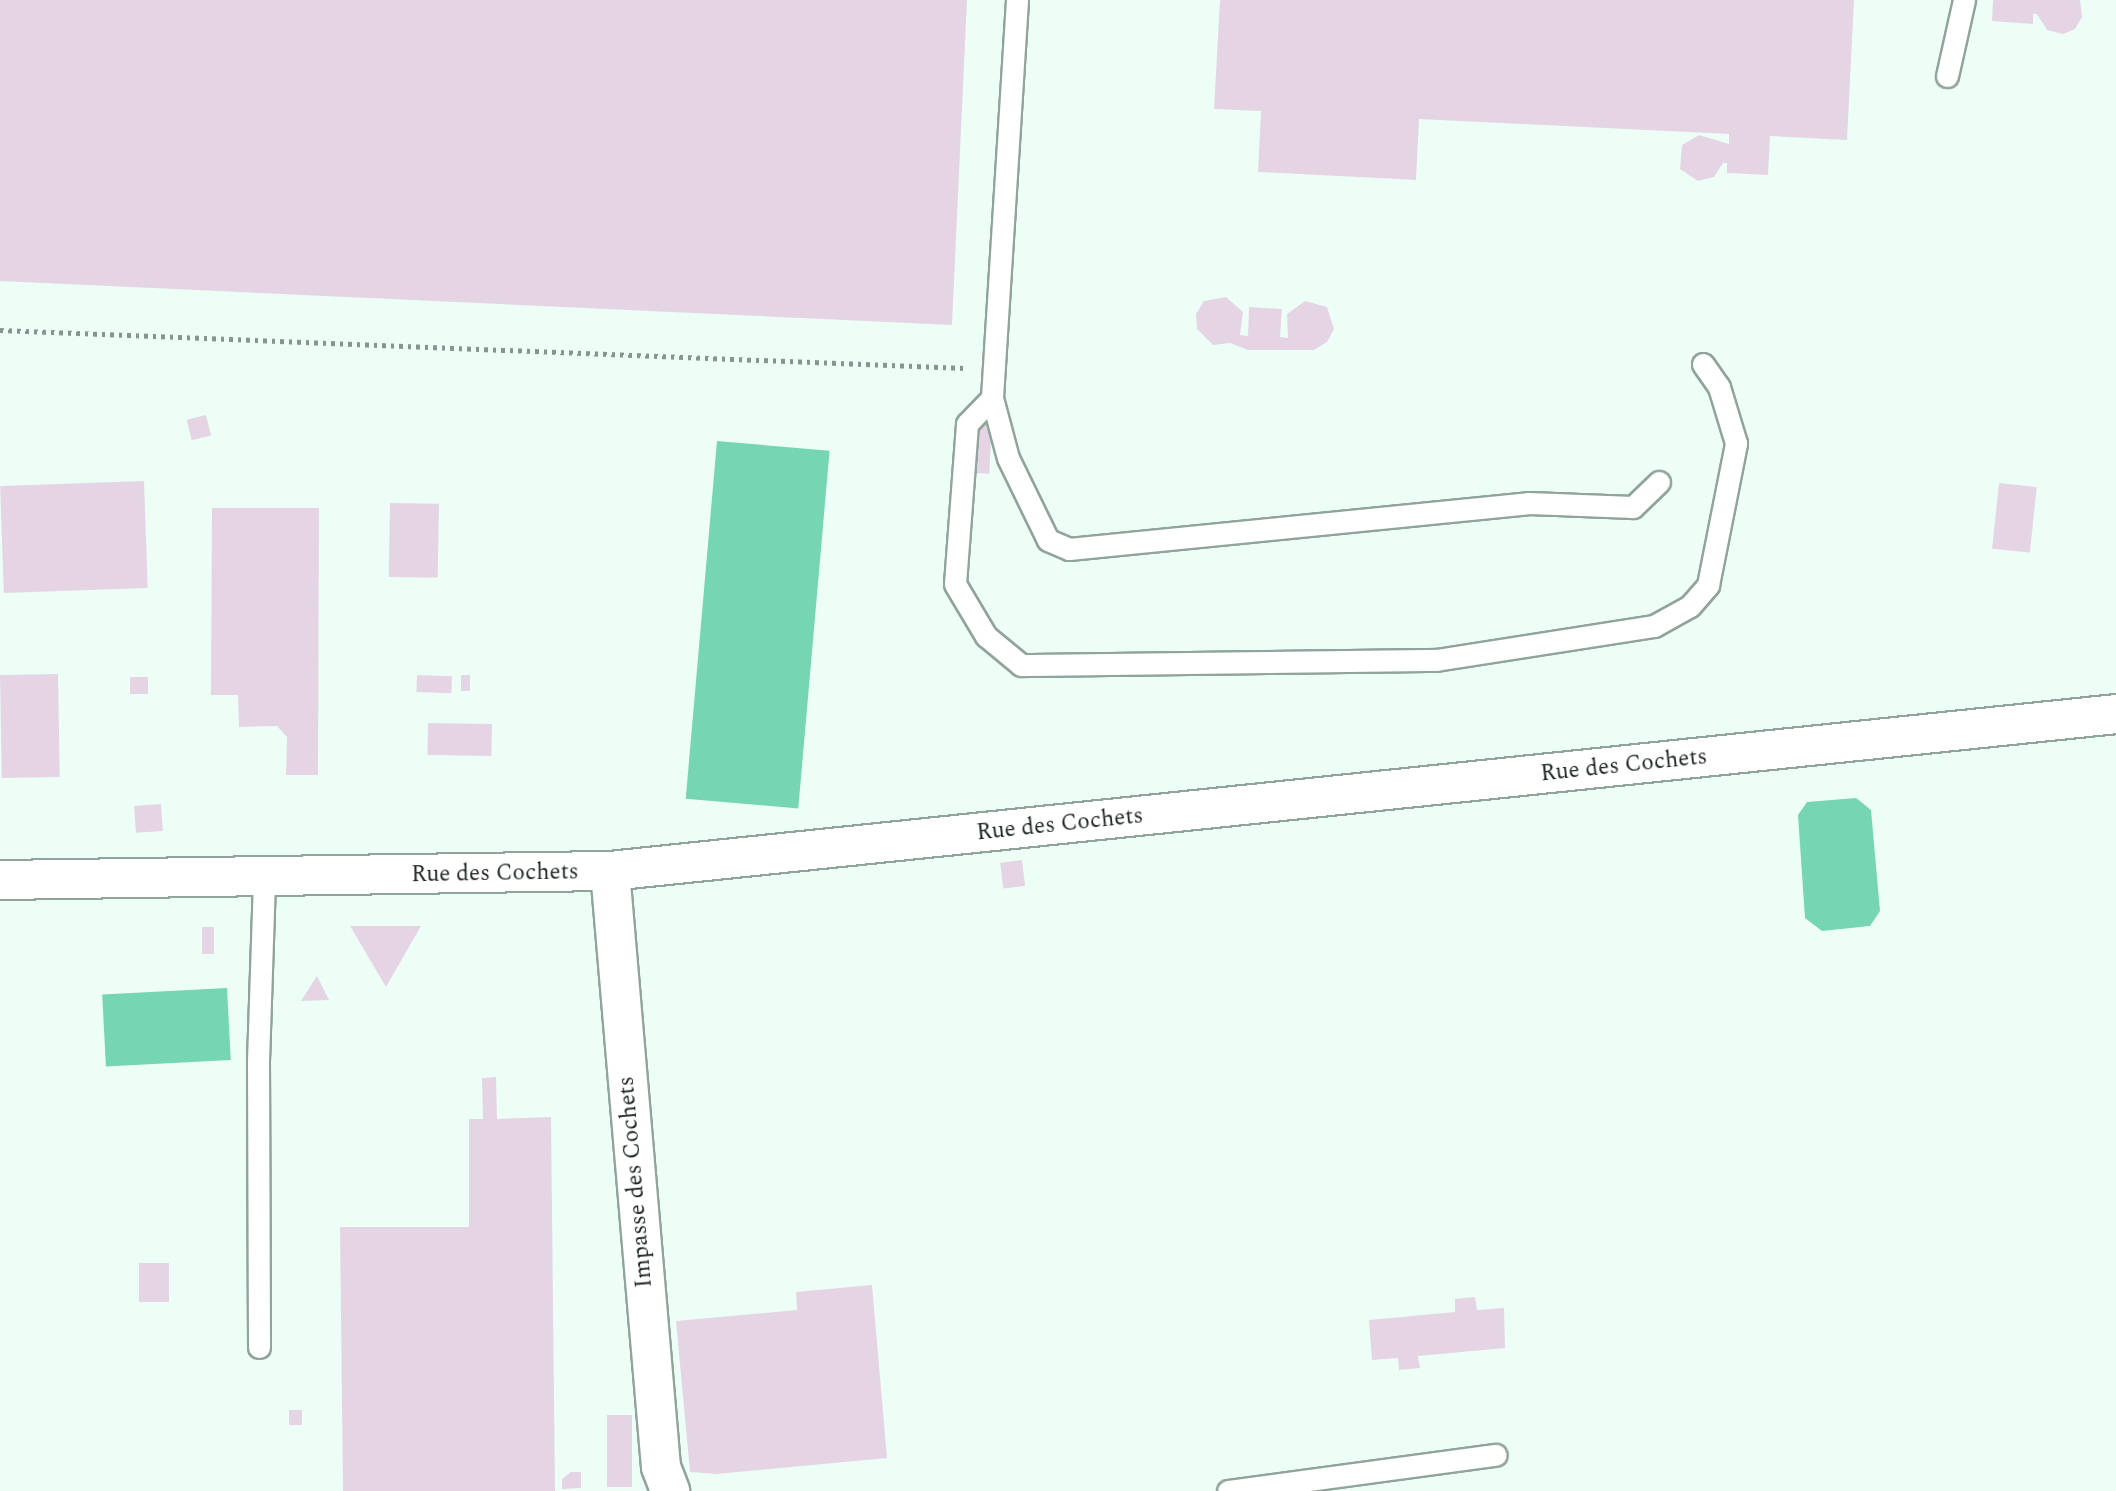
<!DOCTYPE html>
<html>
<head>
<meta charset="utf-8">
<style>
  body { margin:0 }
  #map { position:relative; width:2116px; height:1491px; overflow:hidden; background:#edfef7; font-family:Spectral,serif }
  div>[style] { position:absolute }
  .water>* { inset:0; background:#76d6b3; transform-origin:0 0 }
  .building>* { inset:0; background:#e5d5e4; transform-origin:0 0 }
  .path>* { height:4.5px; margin-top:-2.25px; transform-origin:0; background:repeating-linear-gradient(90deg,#87948f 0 3.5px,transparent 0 8.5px) }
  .roads { filter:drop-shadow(2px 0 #90a49b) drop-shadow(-2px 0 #90a49b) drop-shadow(0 2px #90a49b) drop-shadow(0 -2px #90a49b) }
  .lane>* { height:21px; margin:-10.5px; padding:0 10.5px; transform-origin:10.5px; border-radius:10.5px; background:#fff }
  .street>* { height:38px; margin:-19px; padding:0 19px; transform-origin:19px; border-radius:19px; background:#fff }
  span { translate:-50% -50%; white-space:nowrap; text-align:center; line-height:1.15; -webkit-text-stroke:5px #fff; paint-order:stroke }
  .street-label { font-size:23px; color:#1c2421 }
</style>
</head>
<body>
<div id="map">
  <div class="water">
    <i style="left:717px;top:441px;width:113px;height:359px;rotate:5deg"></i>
    <i style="clip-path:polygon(1856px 798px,1871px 810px,1880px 911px,1870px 926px,1822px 931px,1805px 918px,1798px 815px,1807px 802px)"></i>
    <i style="left:227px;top:988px;width:72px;height:125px;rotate:87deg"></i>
  </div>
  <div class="building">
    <i style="clip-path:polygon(0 0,967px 0,952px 325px,0 281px)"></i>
    <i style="clip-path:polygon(1220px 0,1854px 0,1847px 140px,1770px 136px,1768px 175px,1727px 173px,1727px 163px,1723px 163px,1714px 177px,1698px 181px,1680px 169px,1682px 145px,1699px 135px,1729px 144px,1729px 134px,1419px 119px,1416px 180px,1258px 172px,1261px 111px,1214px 109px)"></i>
    <i style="clip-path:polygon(1993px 0,2080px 0,2082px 17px,2075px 29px,2063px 34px,2047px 30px,2037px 14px,2033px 14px,2033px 24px,1992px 21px)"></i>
    <i style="clip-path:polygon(1226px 297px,1243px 312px,1240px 335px,1248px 336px,1249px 307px,1282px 309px,1280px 337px,1288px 338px,1287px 314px,1305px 301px,1327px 307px,1334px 329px,1327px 342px,1314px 350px,1248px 350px,1230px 343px,1213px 345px,1197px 329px,1196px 314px,1204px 301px)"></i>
    <i style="left:206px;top:415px;width:21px;height:20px;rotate:76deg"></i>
    <i style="left:975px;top:420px;width:17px;height:53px;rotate:3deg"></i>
    <i style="left:144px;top:481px;width:107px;height:144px;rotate:88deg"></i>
    <i style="left:1999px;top:483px;width:38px;height:66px;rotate:6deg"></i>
    <i style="left:390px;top:503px;width:49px;height:74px;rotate:1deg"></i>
    <i style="clip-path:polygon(212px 508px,319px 508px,318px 775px,286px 775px,287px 737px,277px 726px,239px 727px,238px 695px,211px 695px)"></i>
    <i style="left:58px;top:674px;width:103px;height:58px;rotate:89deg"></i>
    <i style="left:417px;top:675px;width:35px;height:17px;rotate:2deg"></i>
    <i style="left:470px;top:675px;width:16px;height:9px;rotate:90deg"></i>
    <i style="left:130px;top:677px;width:18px;height:17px"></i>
    <i style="left:428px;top:723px;width:64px;height:32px;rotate:1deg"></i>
    <i style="left:161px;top:804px;width:27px;height:27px;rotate:86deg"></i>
    <i style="left:1022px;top:860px;width:26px;height:22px;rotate:83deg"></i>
    <i style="clip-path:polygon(350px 926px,421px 926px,386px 987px)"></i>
    <i style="left:202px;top:927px;width:12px;height:27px"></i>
    <i style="clip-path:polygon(317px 976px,329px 1000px,301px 1001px)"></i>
    <i style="clip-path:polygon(496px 1077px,497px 1119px,551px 1117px,555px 1491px,343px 1491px,340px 1227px,469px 1227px,469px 1119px,483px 1119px,482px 1078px)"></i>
    <i style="left:169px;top:1263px;width:39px;height:30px;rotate:90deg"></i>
    <i style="clip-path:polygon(872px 1285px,887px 1458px,717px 1474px,690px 1472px,676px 1321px,797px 1310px,796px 1292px)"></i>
    <i style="clip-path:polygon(1475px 1297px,1477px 1310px,1504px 1308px,1505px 1348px,1418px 1356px,1420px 1368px,1399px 1370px,1398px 1358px,1372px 1360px,1369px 1320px,1455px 1312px,1455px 1299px)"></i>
    <i style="left:289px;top:1410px;width:13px;height:15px"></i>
    <i style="left:607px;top:1415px;width:25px;height:72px"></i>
    <i style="clip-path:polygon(571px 1472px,581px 1472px,581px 1488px,562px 1489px,562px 1479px)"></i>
  </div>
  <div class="path">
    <i style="left:0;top:330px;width:966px;rotate:2.26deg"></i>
  </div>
  <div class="roads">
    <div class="lane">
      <i style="left:1017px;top:0;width:399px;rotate:93.6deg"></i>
      <i style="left:992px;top:398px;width:62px;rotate:75.1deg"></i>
      <i style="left:1008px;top:458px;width:91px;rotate:64deg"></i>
      <i style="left:1048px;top:540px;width:23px;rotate:23deg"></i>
      <i style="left:1069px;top:549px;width:461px;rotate:-5.7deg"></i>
      <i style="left:1528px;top:503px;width:105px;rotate:2.2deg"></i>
      <i style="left:1633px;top:507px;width:36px;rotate:-44deg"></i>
      <i style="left:1947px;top:76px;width:78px;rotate:-77.4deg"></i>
      <i style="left:992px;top:398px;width:36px;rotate:134deg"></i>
      <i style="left:967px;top:424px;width:160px;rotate:94.3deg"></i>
      <i style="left:955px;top:584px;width:61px;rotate:59.2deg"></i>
      <i style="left:986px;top:636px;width:45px;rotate:39.6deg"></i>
      <i style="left:1021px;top:665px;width:415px;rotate:-0.7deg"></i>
      <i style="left:1436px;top:660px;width:221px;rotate:-8.9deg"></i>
      <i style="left:1654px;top:626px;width:41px;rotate:-29.1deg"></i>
      <i style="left:1690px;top:606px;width:28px;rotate:-49deg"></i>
      <i style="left:1708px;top:585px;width:145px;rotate:-78.8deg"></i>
      <i style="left:1736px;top:443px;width:59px;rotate:-106.9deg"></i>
      <i style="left:1719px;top:387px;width:28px;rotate:-125deg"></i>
      <i style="left:259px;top:1347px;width:286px;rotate:-90.2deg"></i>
      <i style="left:258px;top:1061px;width:183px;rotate:-88.1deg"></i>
      <i style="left:1228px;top:1491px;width:270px;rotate:-7.7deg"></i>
    </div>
    <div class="street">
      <i style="left:610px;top:871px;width:598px;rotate:85.11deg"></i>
      <i style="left:661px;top:1467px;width:26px;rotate:69deg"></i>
      <i style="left:0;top:880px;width:610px;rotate:-0.85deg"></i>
      <i style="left:610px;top:871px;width:1514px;rotate:-5.95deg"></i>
    </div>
  </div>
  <div class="street-label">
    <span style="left:1624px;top:766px;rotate:-6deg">Rue des Cochets</span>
    <span style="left:1060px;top:825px;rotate:-6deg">Rue des Cochets</span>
    <span style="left:495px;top:874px;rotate:-1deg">Rue des Cochets</span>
    <span style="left:636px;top:1182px;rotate:-95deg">Impasse des Cochets</span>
  </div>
</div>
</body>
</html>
